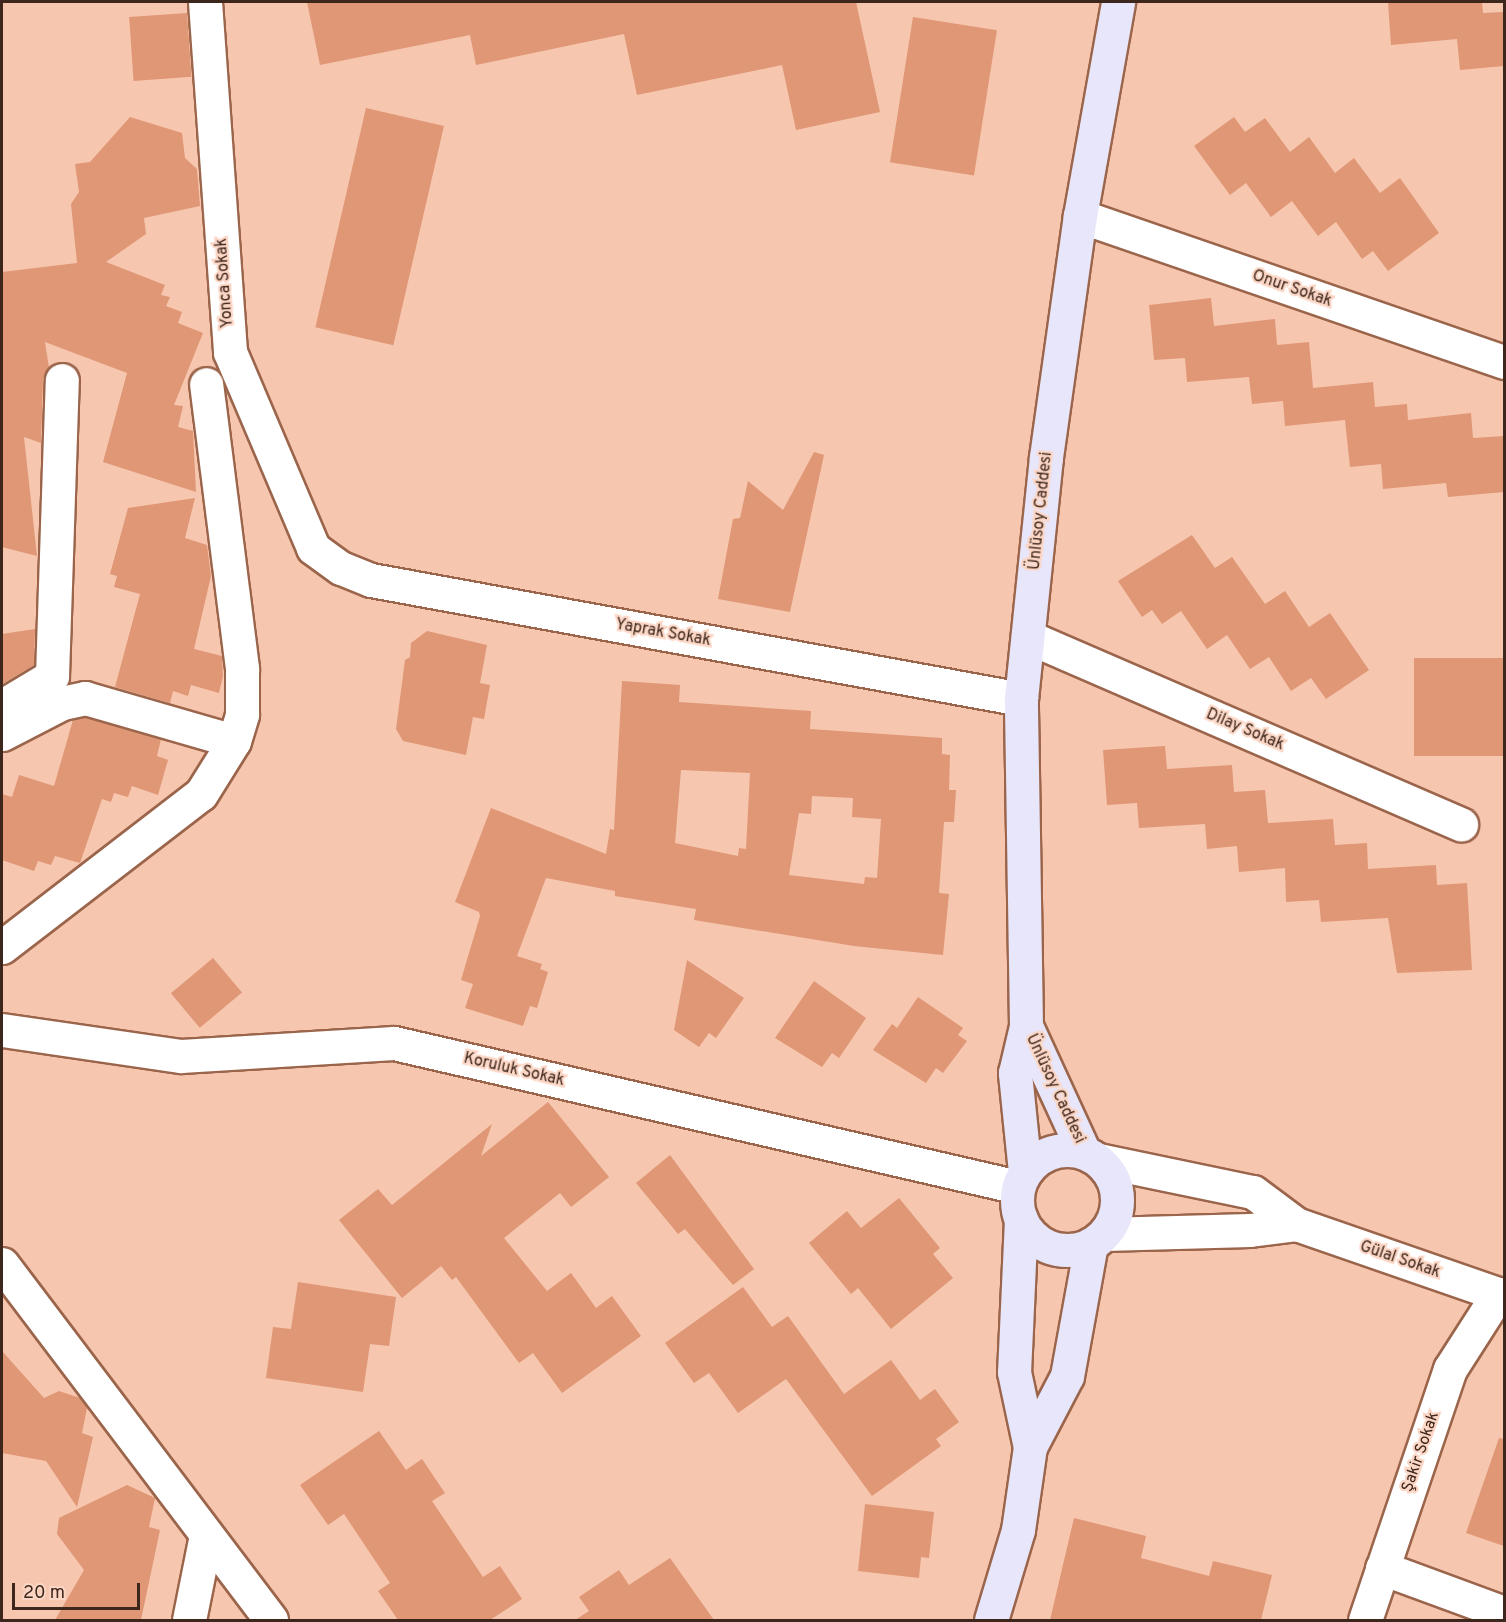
<!DOCTYPE html>
<html>
<head>
<meta charset="utf-8">
<style>
  body { margin:0 }
  #map { position:relative; width:1506px; height:1622px; overflow:hidden; background:#f7c6af; font-family:Overpass,sans-serif }
  div>[style] { position:absolute }
  .building>* { inset:0; background:#df9775; transform-origin:0 0 }
  .roads { filter:drop-shadow(2px 0 #9b654b) drop-shadow(-2px 0 #9b654b) drop-shadow(0 2px #9b654b) drop-shadow(0 -2px #9b654b) }
  .street>* { height:33px; margin:-16.5px; padding:0 16.5px; transform-origin:16.5px; border-radius:16.5px; background:#fff }
  .secondary>* { height:33px; margin:-16.5px; padding:0 16.5px; transform-origin:16.5px; border-radius:16.5px; background:#e7e6fa }
  .secondary>.ring { margin:-16.5px; padding:0; box-sizing:content-box; background:none; border:33px solid #e7e6fa; border-radius:50% }
  span { translate:-50% -50%; white-space:nowrap; text-align:center; line-height:1.15; -webkit-text-stroke:4.5px #fcd6c5; paint-order:stroke }
  .street-label { font-size:16px; color:#3d261b }
  .frame { position:absolute; inset:0; border:3px solid #3d261b; pointer-events:none }
  .scale { position:absolute; left:12px; top:1583px; width:128px; height:27px; box-sizing:border-box; border:3px solid #3d261b; border-top:0; padding-left:8px; font-size:18px; line-height:21px; white-space:nowrap; color:#3d261b; -webkit-text-stroke:4px #fcd6c5; paint-order:stroke }
</style>
</head>
<body>
<div id="map">
  <div class="building">
    <i style="clip-path:polygon(307px 2px,856px 2px,880px 112px,796px 130px,782px 65px,637px 95px,624px 34px,476px 65px,470px 35px,320px 65px)"></i>
    <i style="clip-path:polygon(1388px 2px,1482px 2px,1483px 13px,1504px 12px,1504px 66px,1460px 70px,1457px 39px,1391px 45px)"></i>
    <i style="left:187px;top:13px;width:64px;height:58px;rotate:86deg"></i>
    <i style="left:913px;top:17px;width:85px;height:147px;rotate:9deg"></i>
    <i style="left:366px;top:108px;width:80px;height:225px;rotate:13deg"></i>
    <i style="clip-path:polygon(130px 117px,182px 133px,185px 158px,197px 169px,200px 206px,144px 218px,146px 234px,106px 262px,165px 285px,161px 295px,170px 297px,166px 306px,182px 312px,178px 323px,203px 333px,174px 405px,183px 406px,178px 427px,193px 431px,196px 492px,103px 462px,127px 373px,45px 342px,49px 368px,43px 379px,41px 443px,24px 437px,37px 556px,2px 547px,2px 272px,77px 263px,71px 204px,79px 192px,75px 164px,90px 162px)"></i>
    <i style="clip-path:polygon(1234px 117px,1245px 132px,1265px 118px,1290px 152px,1309px 137px,1335px 173px,1354px 158px,1380px 193px,1400px 178px,1439px 233px,1388px 271px,1373px 251px,1362px 259px,1336px 222px,1318px 236px,1292px 201px,1271px 217px,1246px 183px,1230px 195px,1194px 146px)"></i>
    <i style="clip-path:polygon(1211px 298px,1214px 326px,1275px 319px,1277px 345px,1309px 342px,1313px 388px,1373px 382px,1375px 407px,1407px 404px,1408px 420px,1471px 413px,1473px 438px,1504px 436px,1504px 492px,1448px 497px,1446px 483px,1383px 489px,1381px 464px,1350px 467px,1345px 420px,1285px 426px,1283px 401px,1252px 404px,1249px 377px,1187px 382px,1185px 358px,1154px 360px,1149px 305px)"></i>
    <i style="clip-path:polygon(814px 452px,824px 455px,790px 612px,718px 599px,733px 519px,740px 518px,748px 481px,783px 510px)"></i>
    <i style="clip-path:polygon(195px 498px,185px 538px,207px 545px,211px 576px,194px 649px,222px 656px,223px 676px,219px 693px,191px 685px,188px 696px,173px 691px,170px 703px,115px 687px,140px 594px,114px 587px,117px 576px,110px 574px,128px 508px)"></i>
    <i style="clip-path:polygon(1192px 535px,1215px 568px,1232px 557px,1265px 604px,1285px 591px,1309px 627px,1330px 613px,1369px 670px,1326px 699px,1311px 678px,1291px 691px,1269px 657px,1250px 669px,1227px 635px,1207px 649px,1181px 611px,1162px 624px,1152px 610px,1142px 617px,1118px 581px)"></i>
    <i style="clip-path:polygon(35px 629px,34px 665px,2px 684px,2px 634px)"></i>
    <i style="clip-path:polygon(427px 631px,487px 645px,480px 683px,490px 685px,484px 719px,473px 717px,466px 755px,403px 741px,396px 729px,405px 660px,410px 657px,411px 643px)"></i>
    <i style="left:1504px;top:658px;width:98px;height:90px;rotate:90deg"></i>
    <i style="clip-path:polygon(evenodd,622px 681px,680px 685px,679px 702px,811px 711px,810px 729px,942px 738px,942px 754px,950px 755px,949px 790px,956px 790px,954px 822px,944px 822px,939px 893px,949px 894px,943px 955px,854px 946px,694px 920px,696px 909px,615px 896px,615px 891px,546px 878px,517px 956px,542px 964px,540px 969px,548px 972px,537px 1008px,530px 1006px,523px 1026px,465px 1008px,473px 984px,461px 980px,480px 916px,479px 912px,455px 902px,491px 808px,606px 854px,610px 829px,614px 830px,622px 681px,681px 770px,750px 773px,746px 849px,739px 848px,738px 856px,675px 843px,681px 770px,622px 681px,812px 796px,853px 798px,852px 817px,881px 819px,877px 878px,865px 877px,864px 884px,789px 875px,799px 813px,811px 814px,812px 796px)"></i>
    <i style="clip-path:polygon(84px 717px,161px 739px,157px 756px,168px 760px,158px 795px,132px 786px,128px 797px,114px 793px,111px 802px,102px 799px,80px 863px,55px 856px,51px 865px,38px 861px,34px 871px,2px 860px,2px 794px,12px 797px,19px 775px,54px 786px,73px 720px)"></i>
    <i style="clip-path:polygon(1165px 746px,1167px 769px,1232px 765px,1234px 792px,1265px 790px,1268px 823px,1333px 819px,1335px 845px,1367px 843px,1368px 869px,1436px 865px,1437px 885px,1467px 883px,1472px 970px,1397px 973px,1388px 918px,1321px 922px,1319px 900px,1286px 902px,1285px 868px,1239px 872px,1237px 846px,1207px 849px,1205px 824px,1139px 828px,1137px 803px,1107px 805px,1103px 750px)"></i>
    <i style="left:213px;top:958px;width:45px;height:55px;rotate:50deg"></i>
    <i style="clip-path:polygon(687px 960px,744px 998px,716px 1038px,709px 1033px,699px 1047px,674px 1030px)"></i>
    <i style="clip-path:polygon(814px 981px,866px 1018px,839px 1058px,832px 1053px,822px 1067px,775px 1038px)"></i>
    <i style="clip-path:polygon(918px 997px,963px 1028px,958px 1035px,967px 1041px,943px 1073px,936px 1068px,926px 1083px,873px 1050px,892px 1024px,897px 1028px)"></i>
    <i style="clip-path:polygon(548px 1102px,609px 1177px,571px 1207px,560px 1193px,504px 1238px,547px 1291px,571px 1273px,596px 1308px,612px 1296px,641px 1336px,562px 1393px,533px 1353px,519px 1363px,456px 1277px,452px 1280px,441px 1266px,402px 1298px,339px 1220px,378px 1189px,392px 1205px,492px 1124px,481px 1156px)"></i>
    <i style="clip-path:polygon(670px 1155px,754px 1269px,733px 1285px,685px 1229px,678px 1234px,636px 1183px)"></i>
    <i style="clip-path:polygon(899px 1198px,940px 1248px,933px 1254px,953px 1278px,891px 1329px,858px 1288px,851px 1294px,809px 1243px,847px 1211px,861px 1228px)"></i>
    <i style="clip-path:polygon(298px 1282px,396px 1297px,389px 1346px,370px 1344px,363px 1392px,266px 1378px,273px 1327px,291px 1329px)"></i>
    <i style="clip-path:polygon(743px 1287px,772px 1327px,788px 1316px,844px 1394px,891px 1360px,920px 1400px,935px 1389px,959px 1422px,936px 1439px,941px 1446px,872px 1496px,786px 1379px,738px 1413px,709px 1373px,694px 1383px,665px 1343px)"></i>
    <i style="clip-path:polygon(2px 1351px,44px 1398px,59px 1391px,80px 1398px,87px 1408px,82px 1433px,93px 1437px,77px 1507px,46px 1461px,2px 1453px)"></i>
    <i style="clip-path:polygon(379px 1431px,406px 1470px,422px 1459px,445px 1493px,432px 1501px,483px 1577px,500px 1566px,522px 1599px,490px 1620px,398px 1620px,378px 1591px,390px 1583px,344px 1514px,328px 1525px,300px 1485px)"></i>
    <i style="clip-path:polygon(1499px 1438px,1504px 1439px,1504px 1546px,1466px 1533px)"></i>
    <i style="clip-path:polygon(127px 1485px,155px 1498px,149px 1527px,160px 1530px,141px 1620px,55px 1620px,84px 1570px,57px 1534px,59px 1518px)"></i>
    <i style="clip-path:polygon(865px 1504px,934px 1512px,929px 1558px,921px 1557px,919px 1578px,858px 1571px)"></i>
    <i style="clip-path:polygon(1074px 1518px,1146px 1536px,1141px 1558px,1209px 1576px,1213px 1561px,1272px 1575px,1261px 1620px,1050px 1620px)"></i>
    <i style="clip-path:polygon(670px 1558px,714px 1620px,575px 1620px,589px 1611px,579px 1597px,619px 1570px,629px 1585px)"></i>
  </div>
  <div class="roads">
    <div class="street">
      <i style="left:205px;top:2px;width:351px;rotate:85.9deg"></i>
      <i style="left:230px;top:352px;width:213px;rotate:67deg"></i>
      <i style="left:313px;top:548px;width:34px;rotate:36deg"></i>
      <i style="left:341px;top:568px;width:32px;rotate:22deg"></i>
      <i style="left:371px;top:580px;width:661px;rotate:10.37deg"></i>
      <i style="left:1080px;top:216px;width:448px;rotate:19deg"></i>
      <i style="left:1028px;top:637px;width:472px;rotate:23.4deg"></i>
      <i style="left:2px;top:706px;width:58px;rotate:-31deg"></i>
      <i style="left:52px;top:676px;width:296px;rotate:-88.1deg"></i>
      <i style="left:2px;top:734px;width:68px;rotate:-27.3deg"></i>
      <i style="left:62px;top:703px;width:24px;rotate:-12deg"></i>
      <i style="left:85px;top:698px;width:155px;rotate:16.1deg"></i>
      <i style="left:2px;top:947px;width:251px;rotate:-37.6deg"></i>
      <i style="left:201px;top:794px;width:62px;rotate:-58.1deg"></i>
      <i style="left:234px;top:741px;width:28px;rotate:-73deg"></i>
      <i style="left:242px;top:714px;width:46px;rotate:-90deg"></i>
      <i style="left:242px;top:668px;width:286px;rotate:-97.2deg"></i>
      <i style="left:2px;top:1030px;width:181px;rotate:8.3deg"></i>
      <i style="left:181px;top:1056px;width:213px;rotate:-3.5deg"></i>
      <i style="left:394px;top:1043px;width:640px;rotate:12.99deg"></i>
      <i style="left:1098px;top:1160px;width:158px;rotate:11.7deg"></i>
      <i style="left:1253px;top:1192px;width:54px;rotate:36.7deg"></i>
      <i style="left:1296px;top:1224px;width:220px;rotate:19.1deg"></i>
      <i style="left:1104px;top:1234px;width:146px;rotate:-1.6deg"></i>
      <i style="left:1250px;top:1230px;width:46px;rotate:-7.4deg"></i>
      <i style="left:2px;top:1264px;width:446px;rotate:52.9deg"></i>
      <i style="left:1382px;top:1568px;width:130px;rotate:20.2deg"></i>
      <i style="left:189px;top:1620px;width:87px;rotate:-78.7deg"></i>
      <i style="left:1365px;top:1620px;width:265px;rotate:-71.3deg"></i>
      <i style="left:1450px;top:1369px;width:89px;rotate:-57.4deg"></i>
    </div>
    <div class="secondary">
      <i style="left:1026px;top:1026px;width:139px;rotate:65.3deg"></i>
      <i class="ring" style="left:1017px;top:1150px;width:67px;height:67px"></i>
      <i style="left:1025px;top:1172px;width:100px;rotate:-95.8deg"></i>
      <i style="left:1015px;top:1073px;width:48px;rotate:-76.8deg"></i>
      <i style="left:1026px;top:1026px;width:327px;rotate:-90.9deg"></i>
      <i style="left:1021px;top:699px;width:243px;rotate:-84.1deg"></i>
      <i style="left:1046px;top:457px;width:243px;rotate:-82deg"></i>
      <i style="left:1080px;top:216px;width:217px;rotate:-79.9deg"></i>
      <i style="left:1021px;top:1219px;width:153px;rotate:92.6deg"></i>
      <i style="left:1014px;top:1372px;width:77px;rotate:78deg"></i>
      <i style="left:991px;top:1620px;width:94px;rotate:-73.3deg"></i>
      <i style="left:1018px;top:1530px;width:84px;rotate:-81.8deg"></i>
      <i style="left:1030px;top:1447px;width:80px;rotate:-62.5deg"></i>
      <i style="left:1067px;top:1376px;width:134px;rotate:-79.7deg"></i>
    </div>
  </div>
  <div class="street-label">
    <span style="left:225px;top:283px;rotate:-94deg">Yonca Sokak</span>
    <span style="left:1292px;top:289px;rotate:19deg">Onur Sokak</span>
    <span style="left:1041px;top:511px;rotate:-84deg">Ünlüsoy Caddesi</span>
    <span style="left:663px;top:633px;rotate:10deg">Yaprak Sokak</span>
    <span style="left:1245px;top:730px;rotate:23deg">Dilay Sokak</span>
    <span style="left:514px;top:1070px;rotate:13deg">Koruluk Sokak</span>
    <span style="left:1055px;top:1089px;rotate:65deg">Ünlüsoy Caddesi</span>
    <span style="left:1400px;top:1260px;rotate:19deg">Gülal Sokak</span>
    <span style="left:1421px;top:1452px;rotate:-71deg">Şakir Sokak</span>
  </div>
  <div class="frame"></div>
  <div class="scale">20 m</div>
</div>
</body>
</html>
